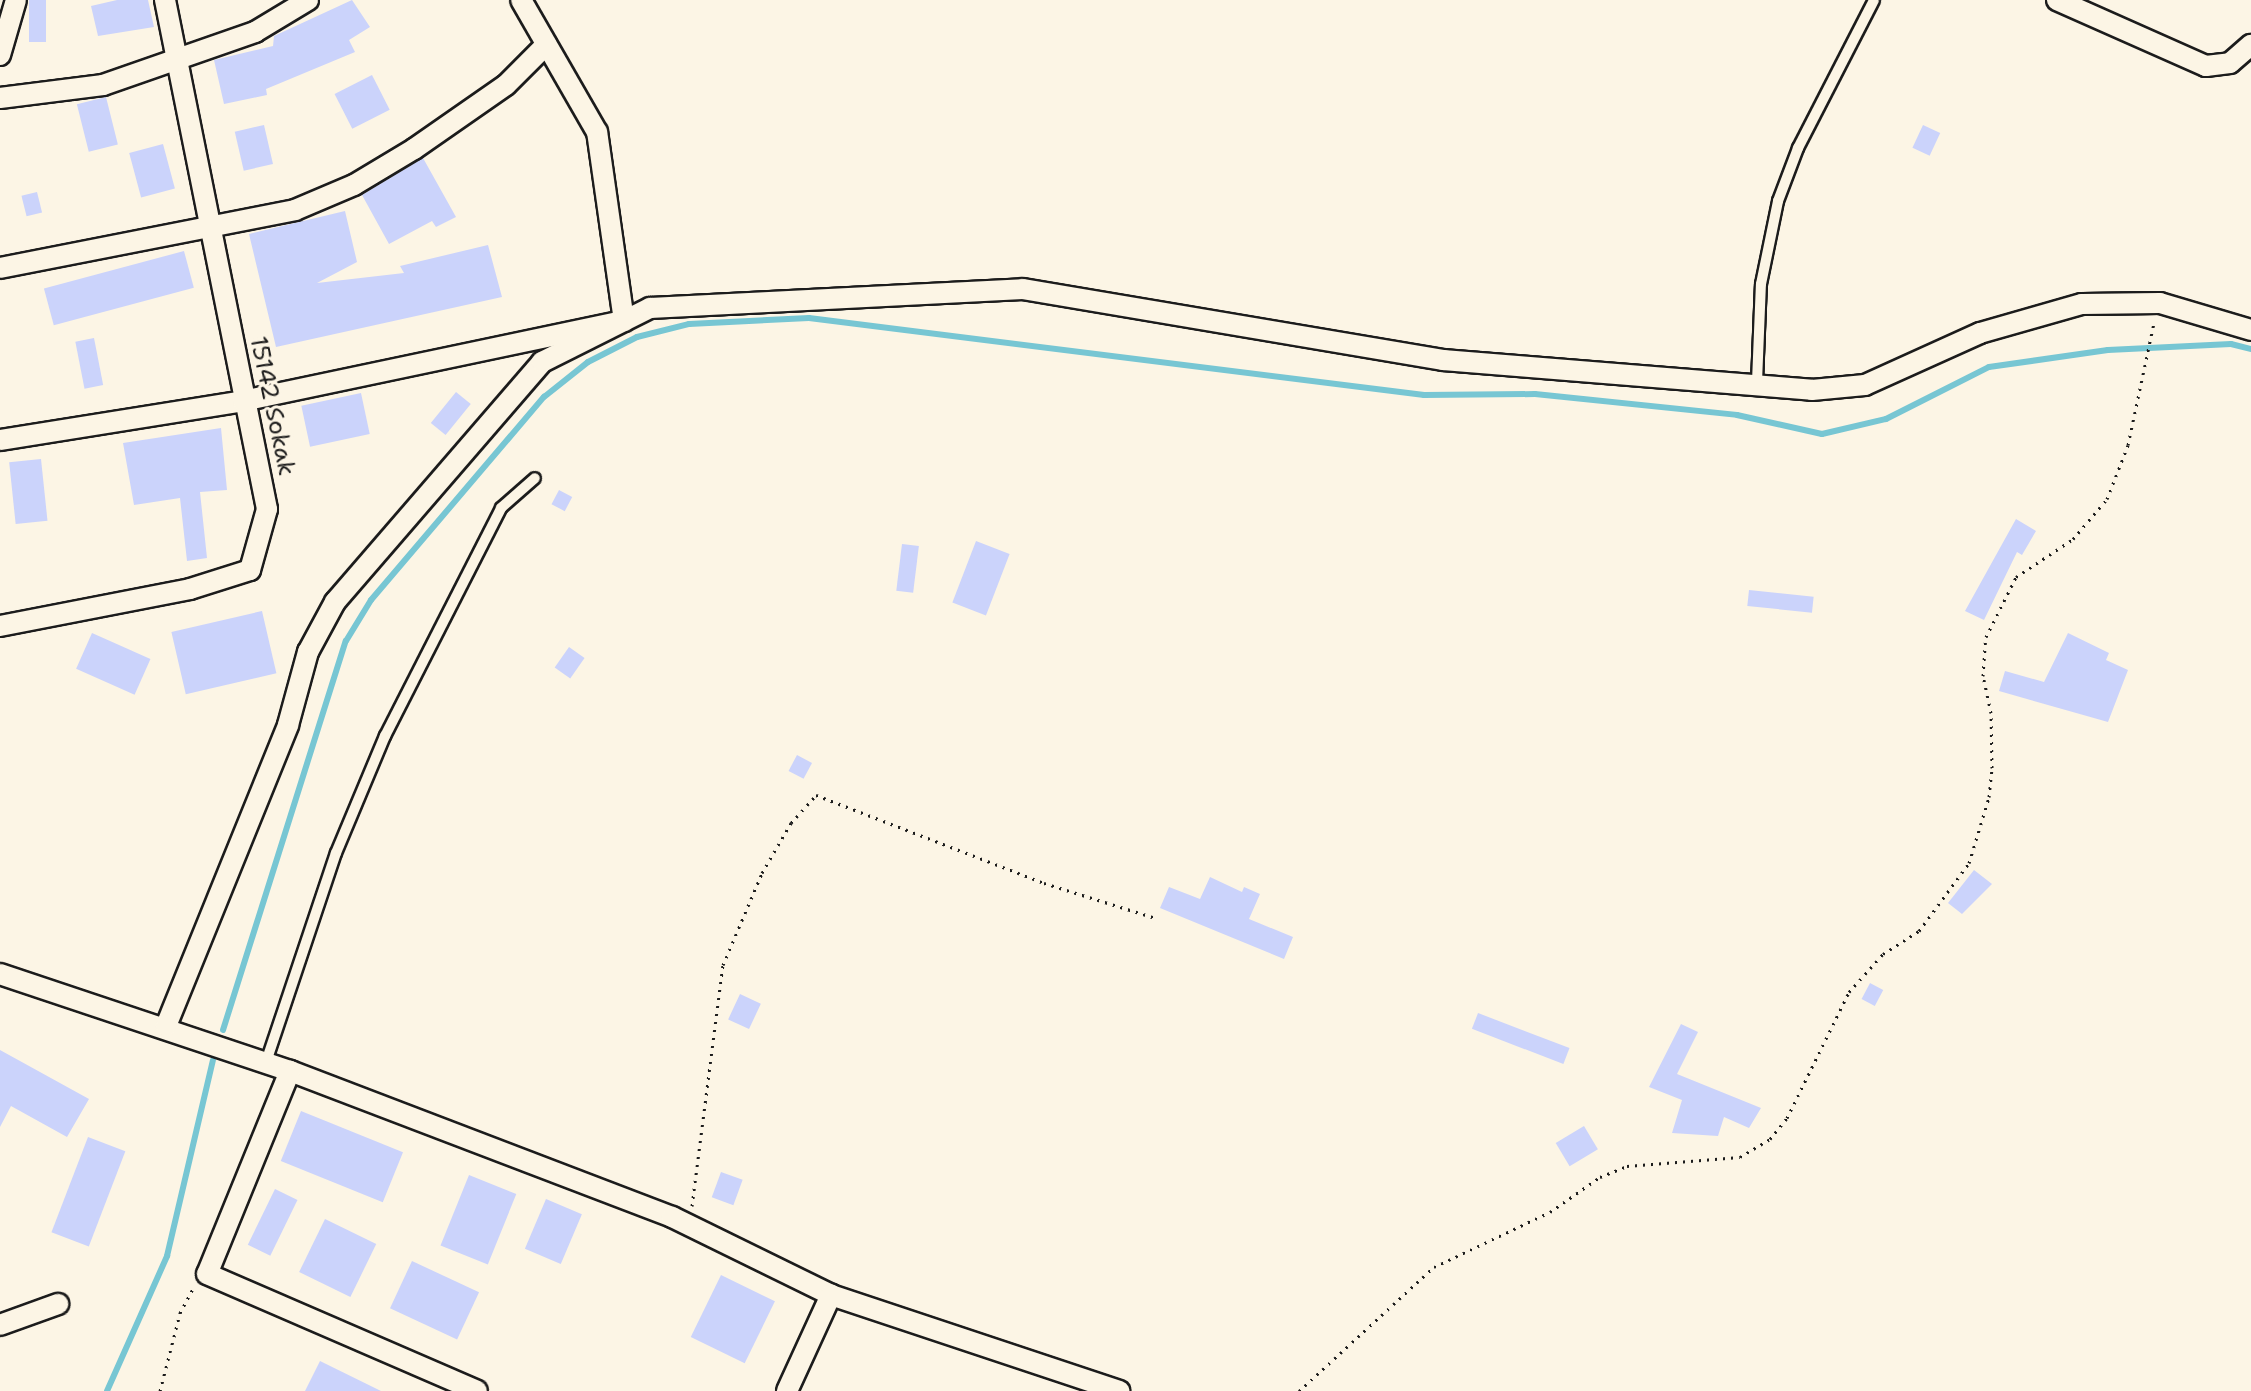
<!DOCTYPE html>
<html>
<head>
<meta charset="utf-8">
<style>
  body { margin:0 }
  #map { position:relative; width:2251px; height:1391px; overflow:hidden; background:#fcf5e5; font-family:"Shantell Sans",sans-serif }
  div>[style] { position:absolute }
  .stream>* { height:6px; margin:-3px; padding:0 3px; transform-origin:3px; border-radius:3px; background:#77c6d3 }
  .building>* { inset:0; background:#cbd3fb; transform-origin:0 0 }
  .path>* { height:3px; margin-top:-1.5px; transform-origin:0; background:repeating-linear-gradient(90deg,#1c1c1c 0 2px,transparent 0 8px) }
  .roads { filter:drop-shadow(2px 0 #1c1c1c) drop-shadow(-2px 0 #1c1c1c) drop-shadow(0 2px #1c1c1c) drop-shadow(0 -2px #1c1c1c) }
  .lane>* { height:10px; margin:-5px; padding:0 5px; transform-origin:5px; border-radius:5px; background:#fcf5e5 }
  .street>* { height:20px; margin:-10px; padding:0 10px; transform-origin:10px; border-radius:10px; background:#fcf5e5 }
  span { translate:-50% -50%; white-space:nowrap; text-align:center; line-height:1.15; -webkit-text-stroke:6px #fcf5e5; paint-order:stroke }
  .street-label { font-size:24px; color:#1c1c1c }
</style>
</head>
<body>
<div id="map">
  <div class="stream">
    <i style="left:223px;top:1030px;width:408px;rotate:-72.5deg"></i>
    <i style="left:346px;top:641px;width:48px;rotate:-58.6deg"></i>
    <i style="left:371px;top:600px;width:267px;rotate:-49.6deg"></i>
    <i style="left:544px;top:397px;width:56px;rotate:-38.5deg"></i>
    <i style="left:588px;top:362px;width:55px;rotate:-27deg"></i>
    <i style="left:637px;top:337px;width:54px;rotate:-14deg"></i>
    <i style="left:689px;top:324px;width:120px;rotate:-2.9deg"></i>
    <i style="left:809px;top:318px;width:620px;rotate:7.14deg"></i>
    <i style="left:1424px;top:395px;width:111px;rotate:-0.5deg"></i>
    <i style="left:1535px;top:394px;width:203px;rotate:5.9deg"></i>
    <i style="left:1737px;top:415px;width:87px;rotate:12.6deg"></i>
    <i style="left:1822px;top:434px;width:66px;rotate:-13.2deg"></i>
    <i style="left:1886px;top:419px;width:115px;rotate:-26.8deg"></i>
    <i style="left:1989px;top:367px;width:120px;rotate:-8.1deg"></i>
    <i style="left:2108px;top:350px;width:123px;rotate:-2.8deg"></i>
    <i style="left:2231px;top:344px;width:21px;rotate:14deg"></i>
    <i style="left:107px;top:1391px;width:148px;rotate:-66deg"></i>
    <i style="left:167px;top:1256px;width:201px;rotate:-76.8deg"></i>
  </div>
  <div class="building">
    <i style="left:29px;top:0;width:17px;height:42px"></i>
    <i style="clip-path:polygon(117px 0,148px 0,154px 27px,98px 36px,91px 6px)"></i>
    <i style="clip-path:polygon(352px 0,370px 27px,349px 40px,355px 52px,266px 89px,267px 95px,224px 104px,214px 60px,273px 46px,274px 36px)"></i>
    <i style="left:372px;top:75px;width:39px;height:42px;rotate:63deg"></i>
    <i style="left:106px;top:97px;width:49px;height:30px;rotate:76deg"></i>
    <i style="left:264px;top:125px;width:40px;height:30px;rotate:77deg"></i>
    <i style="left:1923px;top:125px;width:19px;height:25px;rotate:25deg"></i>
    <i style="left:163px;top:144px;width:46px;height:35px;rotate:75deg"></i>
    <i style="clip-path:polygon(423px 158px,456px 217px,436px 227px,432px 221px,389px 244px,362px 195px)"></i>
    <i style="left:37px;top:192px;width:21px;height:16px;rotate:76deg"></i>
    <i style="clip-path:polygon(345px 211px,357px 262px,317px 283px,404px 273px,400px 266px,488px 245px,502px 297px,276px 347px,249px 234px)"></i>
    <i style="left:184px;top:251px;width:38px;height:145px;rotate:75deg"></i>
    <i style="left:94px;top:338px;width:48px;height:19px;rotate:79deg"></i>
    <i style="left:456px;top:392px;width:19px;height:40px;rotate:39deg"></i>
    <i style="left:361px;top:393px;width:42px;height:61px;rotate:78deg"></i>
    <i style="clip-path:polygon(221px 428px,227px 490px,200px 492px,207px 558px,187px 561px,180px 498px,134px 505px,123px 443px)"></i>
    <i style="left:41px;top:459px;width:62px;height:32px;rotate:84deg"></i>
    <i style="left:559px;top:490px;width:15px;height:16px;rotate:28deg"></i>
    <i style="clip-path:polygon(2016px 519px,2036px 531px,2022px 555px,2017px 552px,1984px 620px,1965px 611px)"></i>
    <i style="left:976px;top:541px;width:36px;height:66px;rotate:21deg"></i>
    <i style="left:902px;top:544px;width:17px;height:47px;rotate:7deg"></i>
    <i style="left:1749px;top:590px;width:65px;height:16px;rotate:6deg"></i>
    <i style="left:262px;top:611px;width:64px;height:93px;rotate:77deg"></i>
    <i style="left:92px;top:633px;width:64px;height:39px;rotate:24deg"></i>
    <i style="clip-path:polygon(2068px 633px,2109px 653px,2106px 660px,2128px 670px,2108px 722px,1999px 691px,2005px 671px,2044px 682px)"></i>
    <i style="left:569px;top:647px;width:19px;height:25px;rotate:35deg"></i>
    <i style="left:797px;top:755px;width:17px;height:18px;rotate:28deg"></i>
    <i style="clip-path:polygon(1974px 870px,1992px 884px,1962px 914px,1948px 903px)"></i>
    <i style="clip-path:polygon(1210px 877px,1242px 892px,1244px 887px,1260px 894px,1249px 919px,1293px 937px,1284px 959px,1160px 908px,1169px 887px,1200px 899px)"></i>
    <i style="left:1870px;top:983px;width:15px;height:18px;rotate:28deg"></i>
    <i style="left:740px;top:994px;width:23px;height:28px;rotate:25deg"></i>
    <i style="left:1478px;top:1013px;width:98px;height:17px;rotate:21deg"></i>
    <i style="clip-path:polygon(1681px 1024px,1698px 1032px,1677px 1074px,1761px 1108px,1749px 1128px,1724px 1117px,1718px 1136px,1672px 1133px,1682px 1100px,1649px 1087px)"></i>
    <i style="clip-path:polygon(0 1050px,89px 1099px,67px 1137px,11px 1106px,0 1127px)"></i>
    <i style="left:301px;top:1111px;width:110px;height:54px;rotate:22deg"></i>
    <i style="left:1584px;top:1126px;width:27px;height:33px;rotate:59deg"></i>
    <i style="left:88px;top:1137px;width:40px;height:102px;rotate:21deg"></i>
    <i style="left:721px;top:1172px;width:23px;height:27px;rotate:20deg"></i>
    <i style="left:469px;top:1175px;width:51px;height:76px;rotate:22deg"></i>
    <i style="left:275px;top:1189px;width:25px;height:62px;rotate:26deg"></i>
    <i style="left:546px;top:1199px;width:39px;height:54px;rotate:23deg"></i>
    <i style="left:325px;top:1219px;width:57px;height:59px;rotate:26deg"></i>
    <i style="left:412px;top:1261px;width:74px;height:52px;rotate:25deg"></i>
    <i style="left:721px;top:1275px;width:60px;height:69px;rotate:26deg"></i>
    <i style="clip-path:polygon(320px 1361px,381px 1391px,305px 1391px)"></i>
  </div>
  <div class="path">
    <i style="left:692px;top:1206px;width:243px;rotate:-82.7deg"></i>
    <i style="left:723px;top:965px;width:100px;rotate:-67deg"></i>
    <i style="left:762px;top:873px;width:58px;rotate:-59.9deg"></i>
    <i style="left:791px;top:823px;width:38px;rotate:-48deg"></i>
    <i style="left:816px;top:795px;width:244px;rotate:21.1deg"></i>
    <i style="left:1044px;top:883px;width:117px;rotate:17.4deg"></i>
    <i style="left:160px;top:1391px;width:81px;rotate:-75.6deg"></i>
    <i style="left:180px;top:1313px;width:27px;rotate:-62deg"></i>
    <i style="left:1299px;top:1391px;width:183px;rotate:-42.6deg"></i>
    <i style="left:1434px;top:1267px;width:128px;rotate:-25.4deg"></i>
    <i style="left:1550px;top:1212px;width:61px;rotate:-35deg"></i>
    <i style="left:1600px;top:1177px;width:29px;rotate:-22deg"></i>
    <i style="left:1627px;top:1166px;width:113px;rotate:-4.6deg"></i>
    <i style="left:1740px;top:1157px;width:35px;rotate:-31deg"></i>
    <i style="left:1770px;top:1139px;width:27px;rotate:-51deg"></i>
    <i style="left:1787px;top:1118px;width:140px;rotate:-63.8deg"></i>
    <i style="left:1849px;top:992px;width:51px;rotate:-48.2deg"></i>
    <i style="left:1883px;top:954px;width:43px;rotate:-32.6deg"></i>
    <i style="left:1919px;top:931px;width:84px;rotate:-53.7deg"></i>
    <i style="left:1969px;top:863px;width:69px;rotate:-73.1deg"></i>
    <i style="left:1989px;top:797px;width:29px;rotate:-84deg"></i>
    <i style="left:1992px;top:768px;width:55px;rotate:-91deg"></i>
    <i style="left:1991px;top:713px;width:38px;rotate:-102deg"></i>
    <i style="left:1983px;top:676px;width:39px;rotate:-86deg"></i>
    <i style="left:1986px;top:637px;width:67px;rotate:-63.4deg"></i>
    <i style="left:2016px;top:577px;width:69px;rotate:-33.7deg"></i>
    <i style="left:2073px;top:539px;width:52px;rotate:-49.6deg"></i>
    <i style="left:2107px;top:499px;width:58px;rotate:-68.7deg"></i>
    <i style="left:2128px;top:445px;width:125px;rotate:-78deg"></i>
  </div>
  <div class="roads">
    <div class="lane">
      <i style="left:1757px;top:382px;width:98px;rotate:-87.7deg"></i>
      <i style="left:1761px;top:284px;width:85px;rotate:-78.4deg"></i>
      <i style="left:1778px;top:201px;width:57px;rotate:-69.3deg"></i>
      <i style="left:1798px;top:148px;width:166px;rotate:-62.8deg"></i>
      <i style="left:266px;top:1062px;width:220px;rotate:-71.5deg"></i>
      <i style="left:336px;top:853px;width:127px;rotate:-67.3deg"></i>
      <i style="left:385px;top:736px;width:256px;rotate:-63deg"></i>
      <i style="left:501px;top:508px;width:45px;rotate:-41.4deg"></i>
    </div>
    <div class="street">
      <i style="left:2057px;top:0;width:163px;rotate:23.9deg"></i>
      <i style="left:2206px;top:66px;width:24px;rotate:-7deg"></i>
      <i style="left:2230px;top:63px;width:28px;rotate:-41deg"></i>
      <i style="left:0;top:55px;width:57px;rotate:-73.8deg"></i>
      <i style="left:0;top:98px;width:104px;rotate:-7.2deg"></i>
      <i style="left:103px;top:85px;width:161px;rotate:-19.2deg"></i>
      <i style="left:255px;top:32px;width:62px;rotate:-31.1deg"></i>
      <i style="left:0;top:268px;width:301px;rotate:-11.1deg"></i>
      <i style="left:295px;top:210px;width:64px;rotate:-23deg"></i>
      <i style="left:354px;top:185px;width:70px;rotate:-31deg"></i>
      <i style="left:414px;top:149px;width:112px;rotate:-34.8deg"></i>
      <i style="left:506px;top:85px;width:57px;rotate:-45deg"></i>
      <i style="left:0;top:440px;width:246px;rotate:-9.1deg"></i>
      <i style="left:243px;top:401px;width:389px;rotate:-11.9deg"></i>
      <i style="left:624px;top:321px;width:191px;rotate:-98.1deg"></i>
      <i style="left:597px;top:132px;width:152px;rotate:-119.9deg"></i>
      <i style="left:0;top:626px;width:194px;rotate:-11deg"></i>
      <i style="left:190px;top:589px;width:63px;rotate:-17.6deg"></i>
      <i style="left:250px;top:570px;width:63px;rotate:-74.4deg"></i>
      <i style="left:267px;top:509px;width:519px;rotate:-101.33deg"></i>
      <i style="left:0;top:974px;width:306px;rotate:18.5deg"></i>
      <i style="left:290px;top:1071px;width:409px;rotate:20.9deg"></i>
      <i style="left:672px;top:1217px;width:177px;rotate:26.1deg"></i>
      <i style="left:831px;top:1295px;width:304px;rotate:18.4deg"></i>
      <i style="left:166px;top:1026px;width:325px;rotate:-67.9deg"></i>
      <i style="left:288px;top:725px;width:76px;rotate:-74.7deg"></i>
      <i style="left:308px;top:652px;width:57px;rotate:-61.6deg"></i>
      <i style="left:335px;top:602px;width:317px;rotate:-49.2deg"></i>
      <i style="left:542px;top:362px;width:121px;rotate:-26.6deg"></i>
      <i style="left:650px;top:308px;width:373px;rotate:-2.9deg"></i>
      <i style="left:1023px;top:289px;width:426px;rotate:9.6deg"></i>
      <i style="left:1443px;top:360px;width:370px;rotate:4.6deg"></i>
      <i style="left:1812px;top:390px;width:53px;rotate:-5.4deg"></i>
      <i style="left:1865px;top:385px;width:126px;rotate:-24.3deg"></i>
      <i style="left:1980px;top:333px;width:106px;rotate:-15.9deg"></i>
      <i style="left:2082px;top:304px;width:78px;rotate:-0.7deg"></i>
      <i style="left:2160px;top:303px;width:95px;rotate:16.5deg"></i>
      <i style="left:290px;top:1071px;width:219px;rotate:112.2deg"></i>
      <i style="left:207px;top:1274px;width:294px;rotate:23.4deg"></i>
      <i style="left:0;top:1325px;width:62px;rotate:-19.9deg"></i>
      <i style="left:787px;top:1391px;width:106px;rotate:-65.4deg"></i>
    </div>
  </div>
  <div class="street-label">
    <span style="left:272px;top:406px;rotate:78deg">15142 Sokak</span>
  </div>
</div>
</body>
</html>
